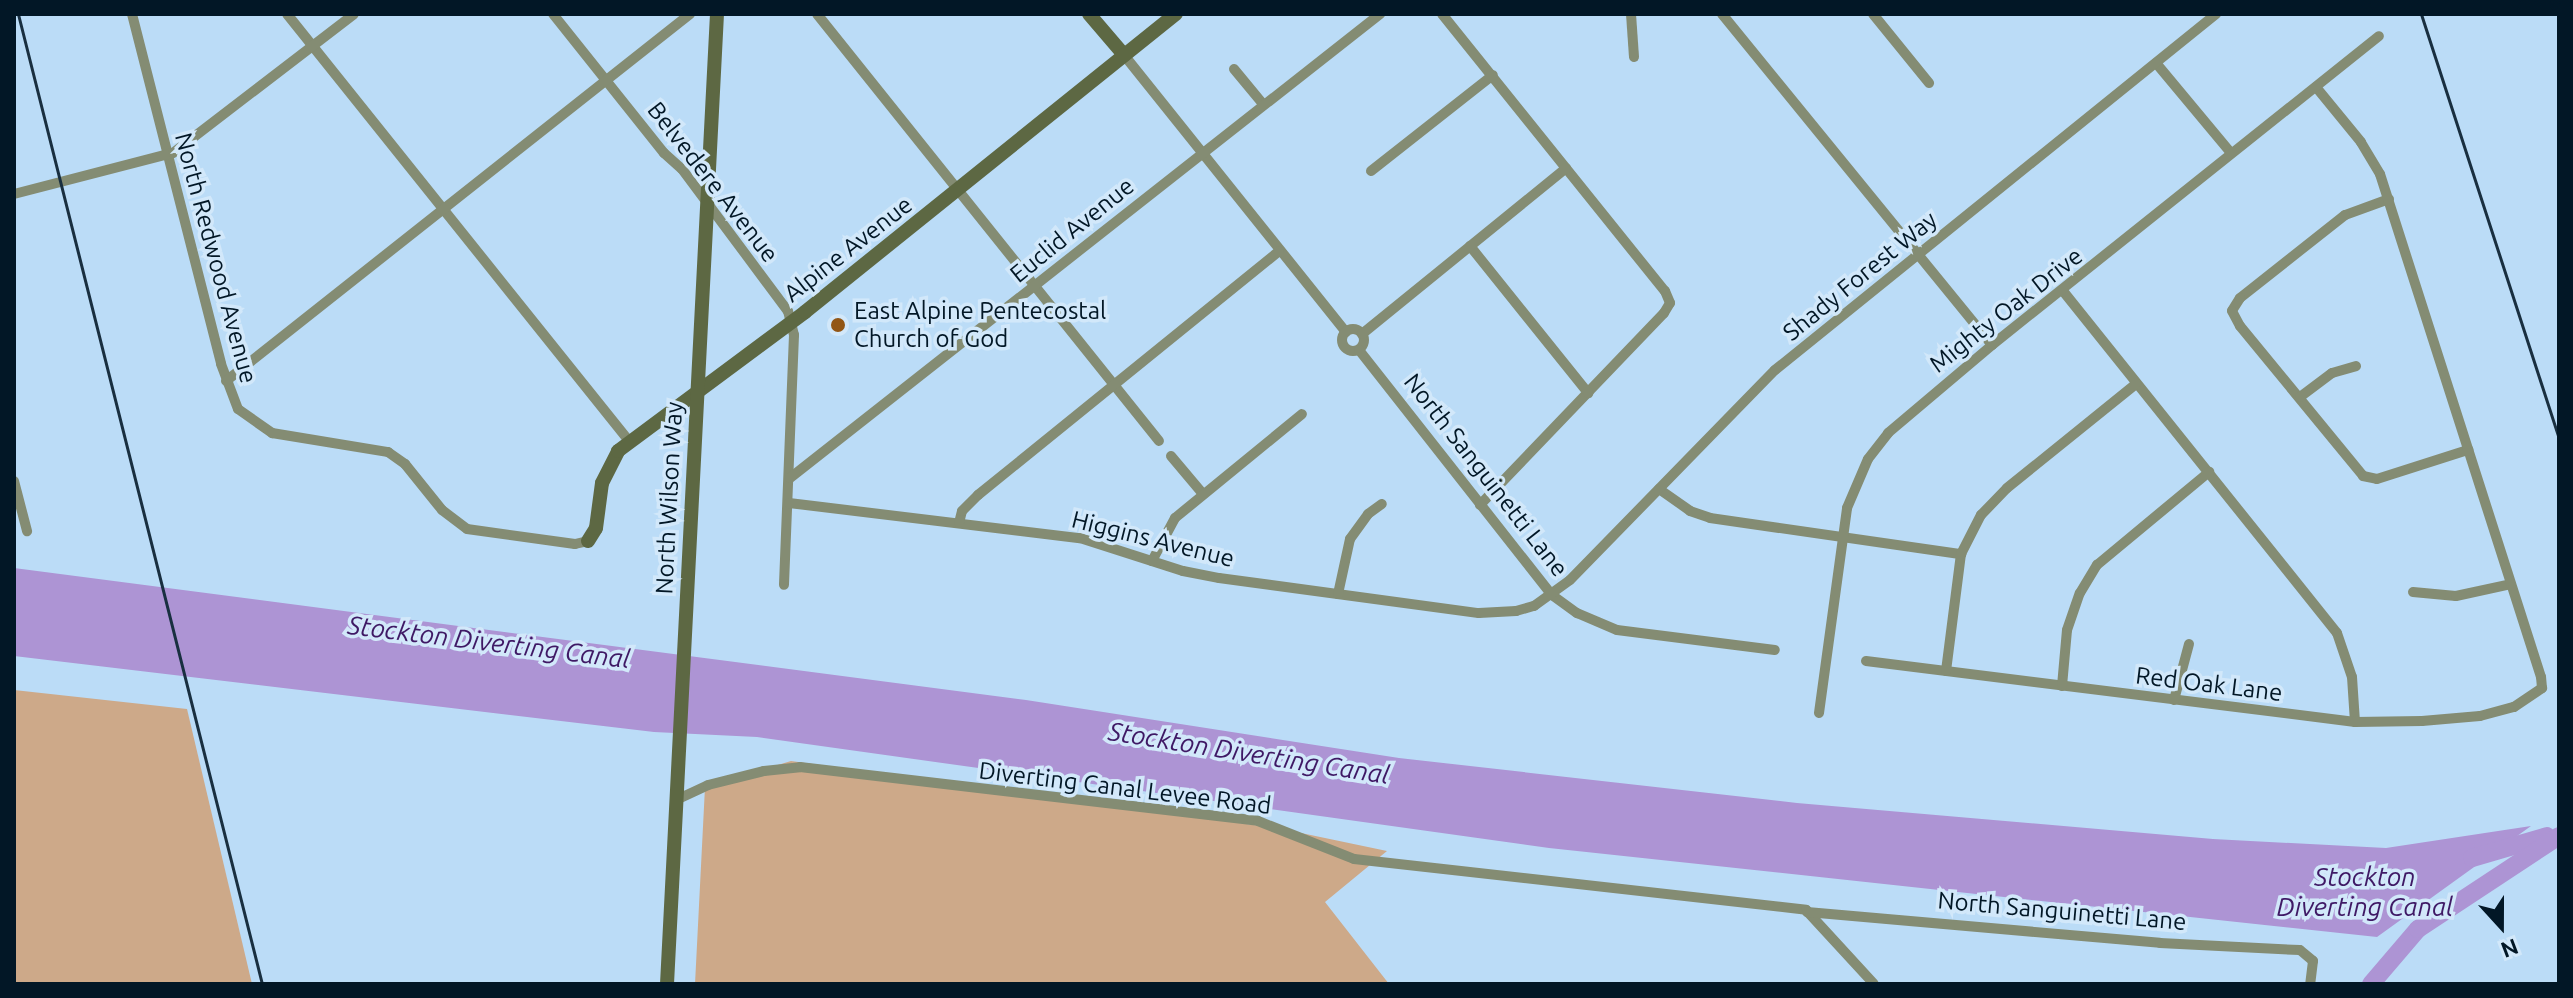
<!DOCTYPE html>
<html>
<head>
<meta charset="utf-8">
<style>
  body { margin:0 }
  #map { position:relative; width:2573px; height:998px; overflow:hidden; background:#bbdcf7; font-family:Ubuntu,sans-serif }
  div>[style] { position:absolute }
  .green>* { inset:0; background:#cda989 }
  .water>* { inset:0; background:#ad94d4 }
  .river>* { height:18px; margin:-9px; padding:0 9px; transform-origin:9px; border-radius:9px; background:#ad94d4 }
  .street>* { height:10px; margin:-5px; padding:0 5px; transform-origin:5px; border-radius:5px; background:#848c73 }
  .street>.ring { margin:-5px; padding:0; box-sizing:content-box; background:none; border:10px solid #848c73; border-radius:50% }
  .secondary>* { height:14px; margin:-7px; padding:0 7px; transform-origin:7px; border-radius:7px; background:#5d6843 }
  .rail>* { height:3px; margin:-1.5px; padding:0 1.5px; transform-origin:1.5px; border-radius:1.5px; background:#192f40 }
  .dots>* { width:22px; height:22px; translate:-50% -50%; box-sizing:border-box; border:4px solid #d2e8fa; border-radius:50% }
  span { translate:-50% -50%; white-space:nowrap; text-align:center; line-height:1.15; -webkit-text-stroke:7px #d2e8fa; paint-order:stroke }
  .street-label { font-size:24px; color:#021726 }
  .poi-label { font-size:24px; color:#021726 }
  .left { translate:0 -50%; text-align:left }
  .water-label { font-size:26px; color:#3f1965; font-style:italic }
  .frame { position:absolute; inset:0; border:16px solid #021726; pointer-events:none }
  .north { position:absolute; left:2461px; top:886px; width:80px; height:80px; -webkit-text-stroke:6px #d2e8fa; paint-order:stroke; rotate:159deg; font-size:22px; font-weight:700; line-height:32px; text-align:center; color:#021726 }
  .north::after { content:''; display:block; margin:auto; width:28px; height:36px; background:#021726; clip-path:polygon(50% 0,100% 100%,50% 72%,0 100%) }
</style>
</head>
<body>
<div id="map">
  <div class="green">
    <i style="clip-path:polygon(14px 690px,187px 709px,252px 984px,14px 984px)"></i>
    <i style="clip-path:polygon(791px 761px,1282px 829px,1387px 851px,1325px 902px,1389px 984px,695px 984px,705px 787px)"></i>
  </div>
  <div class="water">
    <i style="clip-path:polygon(14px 568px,1026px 700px,1399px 758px,1797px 803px,2213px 839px,2386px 848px,2531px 826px,2377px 937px,1549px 848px,757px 737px,654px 732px,14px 656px)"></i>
  </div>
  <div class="river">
    <i style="left:2472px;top:858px;width:78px;rotate:-16.3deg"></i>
    <i style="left:2371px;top:984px;width:72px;rotate:-49.5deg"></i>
    <i style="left:2418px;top:929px;width:169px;rotate:-33.4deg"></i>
  </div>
  <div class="street">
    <i style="left:132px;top:14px;width:361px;rotate:75.7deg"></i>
    <i style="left:221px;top:364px;width:48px;rotate:69.3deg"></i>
    <i style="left:238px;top:409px;width:42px;rotate:35.2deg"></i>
    <i style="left:272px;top:433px;width:118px;rotate:9.3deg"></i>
    <i style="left:388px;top:452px;width:21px;rotate:35deg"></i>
    <i style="left:405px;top:464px;width:59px;rotate:51.2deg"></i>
    <i style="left:442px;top:510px;width:31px;rotate:37deg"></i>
    <i style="left:467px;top:529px;width:109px;rotate:7.9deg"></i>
    <i style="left:575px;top:544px;width:13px;rotate:-13deg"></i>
    <i style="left:287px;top:14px;width:547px;rotate:51.31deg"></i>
    <i style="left:553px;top:14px;width:178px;rotate:51.4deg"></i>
    <i style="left:664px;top:153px;width:24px;rotate:42deg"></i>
    <i style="left:682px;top:169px;width:177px;rotate:53.3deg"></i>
    <i style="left:788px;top:311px;width:25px;rotate:76deg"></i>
    <i style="left:794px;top:335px;width:250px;rotate:92.3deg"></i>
    <i style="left:817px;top:14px;width:547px;rotate:51.31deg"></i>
    <i style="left:1442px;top:14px;width:356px;rotate:51.2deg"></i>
    <i style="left:1665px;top:291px;width:13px;rotate:67deg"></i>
    <i style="left:1670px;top:303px;width:12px;rotate:121deg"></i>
    <i style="left:1664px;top:313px;width:266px;rotate:133.8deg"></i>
    <i style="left:1631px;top:14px;width:43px;rotate:86deg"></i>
    <i style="left:1722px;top:14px;width:427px;rotate:50.8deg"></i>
    <i style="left:1873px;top:14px;width:89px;rotate:50.9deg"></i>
    <i style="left:1124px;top:55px;width:355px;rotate:51.3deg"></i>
    <i style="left:2156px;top:63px;width:117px;rotate:50.2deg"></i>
    <i style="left:1234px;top:69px;width:45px;rotate:50.4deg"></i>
    <i style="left:1371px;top:171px;width:155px;rotate:-38.2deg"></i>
    <i style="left:14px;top:194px;width:164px;rotate:-14.5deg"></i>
    <i style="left:173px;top:153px;width:228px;rotate:-37.5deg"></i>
    <i style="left:2389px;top:199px;width:47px;rotate:160deg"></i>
    <i style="left:2345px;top:215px;width:134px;rotate:141.7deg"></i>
    <i style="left:2240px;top:298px;width:15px;rotate:122deg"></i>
    <i style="left:2232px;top:311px;width:17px;rotate:62deg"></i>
    <i style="left:2240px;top:326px;width:194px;rotate:50.6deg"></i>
    <i style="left:2363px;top:476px;width:14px;rotate:12deg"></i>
    <i style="left:2377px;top:479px;width:96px;rotate:-17.7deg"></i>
    <i style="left:1470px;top:246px;width:189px;rotate:51.2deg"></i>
    <i style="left:2063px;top:291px;width:438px;rotate:51.3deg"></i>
    <i style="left:2337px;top:633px;width:46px;rotate:71.2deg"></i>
    <i style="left:2352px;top:677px;width:45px;rotate:86.2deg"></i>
    <i class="ring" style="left:1342px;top:329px;width:12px;height:12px"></i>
    <i style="left:1362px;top:334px;width:263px;rotate:-39.1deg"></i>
    <i style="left:1359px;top:350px;width:312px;rotate:51.8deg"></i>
    <i style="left:1552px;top:595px;width:31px;rotate:36deg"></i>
    <i style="left:1577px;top:613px;width:43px;rotate:23deg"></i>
    <i style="left:1617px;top:630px;width:159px;rotate:7.2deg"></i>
    <i style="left:226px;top:381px;width:592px;rotate:-38.34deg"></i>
    <i style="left:2300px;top:397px;width:40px;rotate:-37deg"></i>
    <i style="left:2332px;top:373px;width:25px;rotate:-16deg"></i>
    <i style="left:1171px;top:456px;width:50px;rotate:49.9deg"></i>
    <i style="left:790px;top:478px;width:751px;rotate:-38.18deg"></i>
    <i style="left:14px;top:481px;width:52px;rotate:75.4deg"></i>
    <i style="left:1659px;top:489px;width:38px;rotate:35deg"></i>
    <i style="left:1690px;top:511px;width:21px;rotate:19deg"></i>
    <i style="left:1710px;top:518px;width:254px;rotate:8.2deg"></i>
    <i style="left:789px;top:503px;width:293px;rotate:6.9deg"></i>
    <i style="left:1080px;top:538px;width:108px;rotate:17.8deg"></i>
    <i style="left:1183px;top:571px;width:37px;rotate:11deg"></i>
    <i style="left:1219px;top:578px;width:262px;rotate:7.7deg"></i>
    <i style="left:1479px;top:613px;width:37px;rotate:-3deg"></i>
    <i style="left:1516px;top:611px;width:19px;rotate:-16deg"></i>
    <i style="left:1534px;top:606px;width:44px;rotate:-35.8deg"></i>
    <i style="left:1570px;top:580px;width:293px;rotate:-45.7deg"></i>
    <i style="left:1775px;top:370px;width:567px;rotate:-38.91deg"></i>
    <i style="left:959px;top:523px;width:12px;rotate:-76deg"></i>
    <i style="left:962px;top:511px;width:23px;rotate:-45deg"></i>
    <i style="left:978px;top:495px;width:387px;rotate:-39deg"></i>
    <i style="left:1152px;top:561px;width:49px;rotate:-61.9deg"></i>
    <i style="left:1175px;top:518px;width:164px;rotate:-39.3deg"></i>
    <i style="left:2413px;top:592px;width:43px;rotate:5.3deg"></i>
    <i style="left:2456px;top:596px;width:56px;rotate:-12.3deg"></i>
    <i style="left:1338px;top:594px;width:56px;rotate:-77.7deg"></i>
    <i style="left:1350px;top:539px;width:31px;rotate:-54deg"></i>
    <i style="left:1368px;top:514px;width:17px;rotate:-36deg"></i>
    <i style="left:1866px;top:661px;width:493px;rotate:7.1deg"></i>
    <i style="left:2355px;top:722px;width:67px;rotate:-0.9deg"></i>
    <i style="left:2422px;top:721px;width:58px;rotate:-4.9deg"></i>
    <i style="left:2480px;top:716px;width:35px;rotate:-15deg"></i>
    <i style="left:2514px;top:707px;width:34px;rotate:-34deg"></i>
    <i style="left:2542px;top:688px;width:11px;rotate:-95deg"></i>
    <i style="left:2541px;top:677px;width:528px;rotate:-107.75deg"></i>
    <i style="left:2380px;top:174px;width:37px;rotate:-121deg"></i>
    <i style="left:2361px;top:142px;width:71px;rotate:-129.3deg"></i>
    <i style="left:1946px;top:671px;width:118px;rotate:-82.7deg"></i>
    <i style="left:1961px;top:554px;width:44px;rotate:-62.9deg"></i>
    <i style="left:1981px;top:515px;width:37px;rotate:-46deg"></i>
    <i style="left:2007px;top:488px;width:166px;rotate:-38.9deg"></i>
    <i style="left:2062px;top:686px;width:56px;rotate:-84.9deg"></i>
    <i style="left:2067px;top:630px;width:39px;rotate:-71deg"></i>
    <i style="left:2080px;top:593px;width:33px;rotate:-59deg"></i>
    <i style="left:2097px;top:565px;width:146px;rotate:-39.7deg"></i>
    <i style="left:2174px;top:700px;width:58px;rotate:-75deg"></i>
    <i style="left:1819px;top:713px;width:207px;rotate:-82.2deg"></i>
    <i style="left:1847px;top:508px;width:53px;rotate:-66.8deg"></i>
    <i style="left:1868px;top:459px;width:33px;rotate:-52deg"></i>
    <i style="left:1888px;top:433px;width:136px;rotate:-40.2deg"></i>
    <i style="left:1992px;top:345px;width:495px;rotate:-38.6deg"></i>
    <i style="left:676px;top:800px;width:35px;rotate:-25deg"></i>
    <i style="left:708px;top:785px;width:58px;rotate:-14deg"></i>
    <i style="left:764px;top:771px;width:36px;rotate:-6deg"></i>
    <i style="left:800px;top:767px;width:461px;rotate:6.7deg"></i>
    <i style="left:1258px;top:821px;width:103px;rotate:21.6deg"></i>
    <i style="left:1354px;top:859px;width:455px;rotate:6.4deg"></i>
    <i style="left:1806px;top:910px;width:100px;rotate:47.4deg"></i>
    <i style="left:1807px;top:912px;width:354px;rotate:5deg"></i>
    <i style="left:2160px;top:943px;width:140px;rotate:2.9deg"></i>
    <i style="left:2300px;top:950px;width:17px;rotate:40deg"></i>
    <i style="left:2313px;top:961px;width:23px;rotate:97deg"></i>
  </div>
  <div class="secondary">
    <i style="left:1089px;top:14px;width:54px;rotate:49.5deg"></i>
    <i style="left:588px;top:541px;width:15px;rotate:-58deg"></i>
    <i style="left:596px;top:528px;width:45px;rotate:-82.4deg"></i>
    <i style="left:602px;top:483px;width:36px;rotate:-63deg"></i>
    <i style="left:618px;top:451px;width:233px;rotate:-36.6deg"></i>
    <i style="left:805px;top:312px;width:476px;rotate:-38.8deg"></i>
    <i style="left:667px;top:984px;width:971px;rotate:-87.05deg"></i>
  </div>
  <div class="rail">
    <i style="left:18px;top:14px;width:1000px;rotate:75.88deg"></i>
    <i style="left:2421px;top:14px;width:447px;rotate:72deg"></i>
  </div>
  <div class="dots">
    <i style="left:838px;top:325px;background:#925615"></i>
  </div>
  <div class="street-label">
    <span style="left:713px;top:182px;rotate:52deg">Belvedere Avenue</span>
    <span style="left:1072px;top:230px;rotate:-39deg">Euclid Avenue</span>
    <span style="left:848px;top:249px;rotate:-38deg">Alpine Avenue</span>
    <span style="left:216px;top:258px;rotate:75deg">North Redwood Avenue</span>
    <span style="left:1860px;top:276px;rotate:-39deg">Shady Forest Way</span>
    <span style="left:2006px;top:310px;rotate:-38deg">Mighty Oak Drive</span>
    <span style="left:1486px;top:475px;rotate:52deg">North Sanguinetti Lane</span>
    <span style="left:669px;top:498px;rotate:-87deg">North Wilson Way</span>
    <span style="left:1153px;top:539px;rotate:14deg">Higgins Avenue</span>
    <span style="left:2209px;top:684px;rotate:7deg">Red Oak Lane</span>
    <span style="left:1125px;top:788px;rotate:7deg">Diverting Canal Levee Road</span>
    <span style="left:2062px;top:911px;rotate:5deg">North Sanguinetti Lane</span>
  </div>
  <div class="poi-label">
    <span class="left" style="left:854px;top:325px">East Alpine Pentecostal<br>Church of God</span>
  </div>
  <div class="water-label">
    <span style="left:489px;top:642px;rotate:7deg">Stockton Diverting Canal</span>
    <span style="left:1249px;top:753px;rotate:9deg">Stockton Diverting Canal</span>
    <span style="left:2365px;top:892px">Stockton<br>Diverting Canal</span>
  </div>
  <div class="frame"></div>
  <div class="north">N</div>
</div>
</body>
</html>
